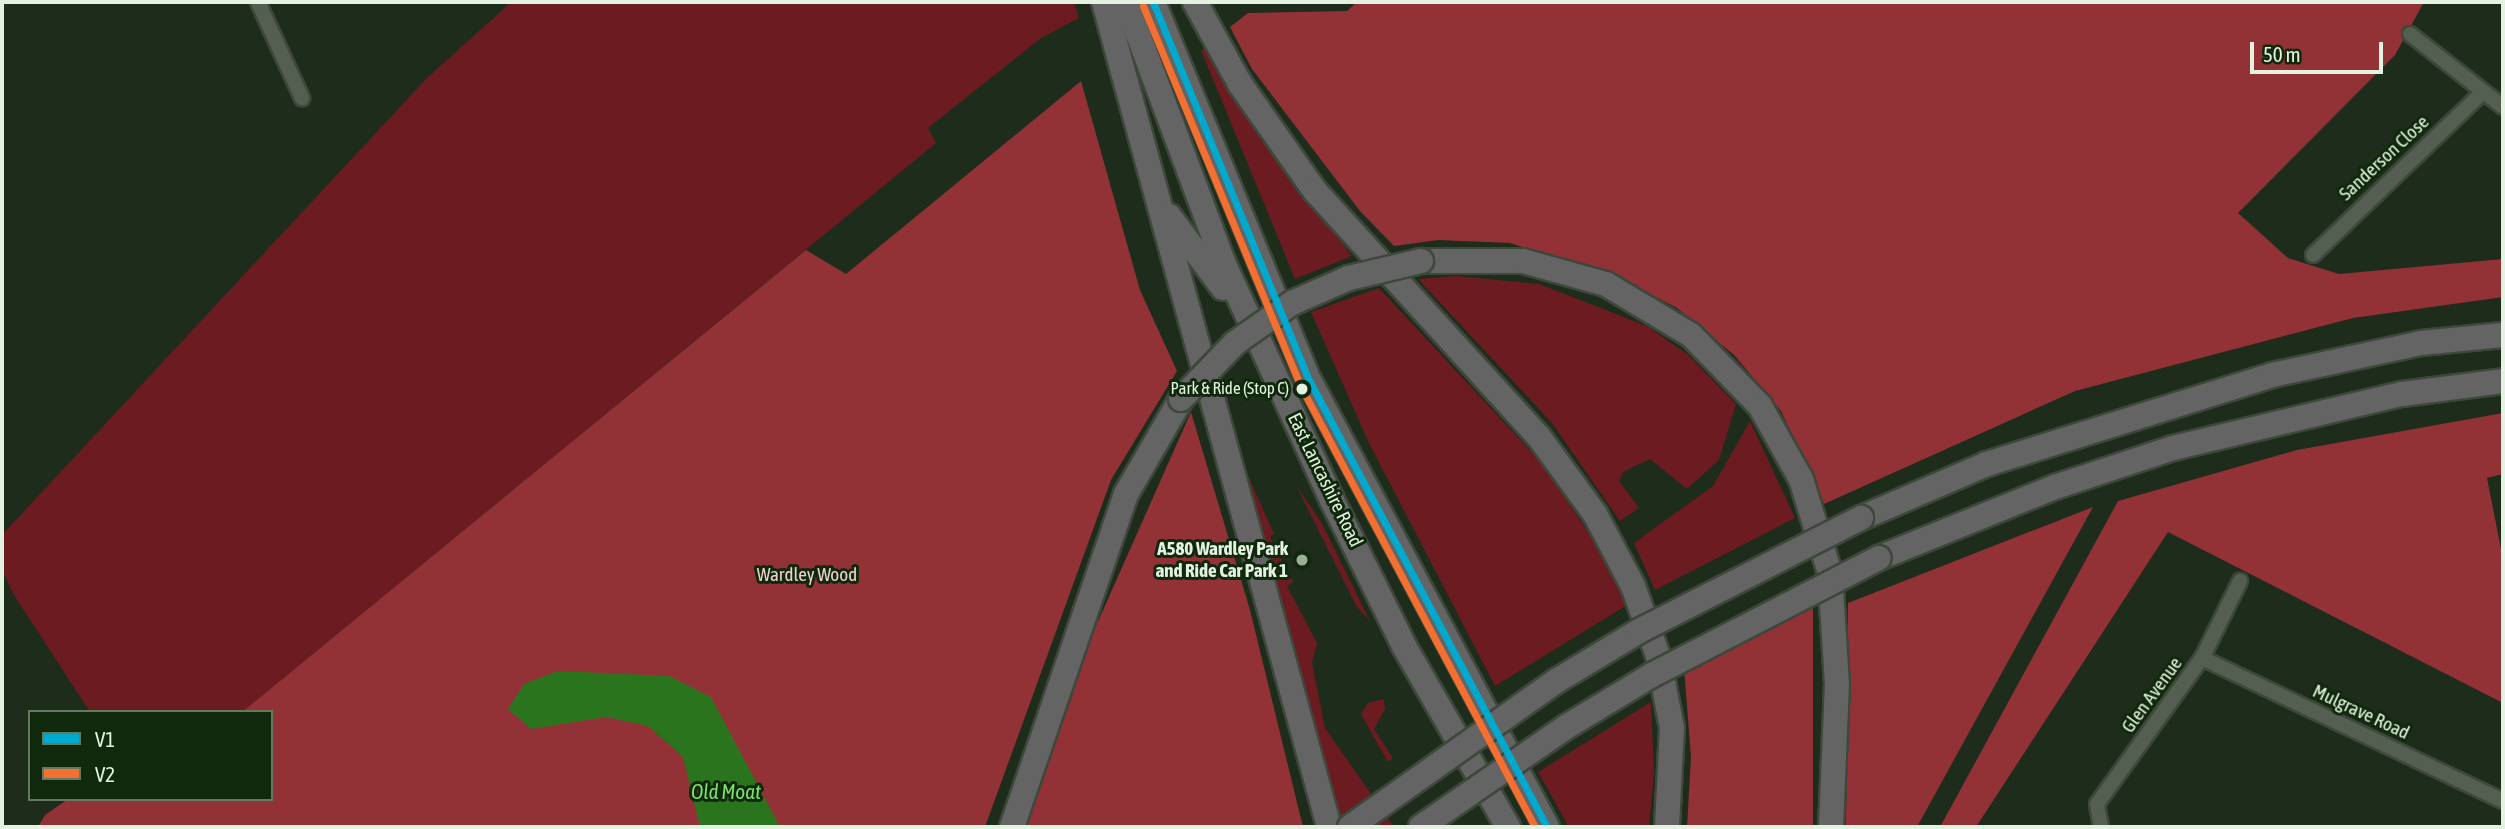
<!DOCTYPE html>
<html>
<head>
<meta charset="utf-8">
<style>
  body { margin:0 }
  #map { position:relative; width:2505px; height:829px; overflow:hidden; background:#1e2c1b; font-family:"Asap Condensed",sans-serif }
  div>[style] { position:absolute }
  .green>* { inset:0; background:#6c1b21 }
  .forest>* { inset:0; background:#923136 }
  .water>* { inset:0; background:#2b741e }
  .roads { filter:drop-shadow(2px 0 #3d483b) drop-shadow(-2px 0 #3d483b) drop-shadow(0 2px #3d483b) drop-shadow(0 -2px #3d483b) }
  .street>* { height:14px; margin:-7px; padding:0 7px; transform-origin:7px; border-radius:7px; background:#545e51 }
  .highway>* { height:24px; margin:-12px; padding:0 12px; transform-origin:12px; border-radius:12px; background:#646465 }
  .bridges { filter:drop-shadow(2px 0 #3d483b) drop-shadow(-2px 0 #3d483b) drop-shadow(0 2px #3d483b) drop-shadow(0 -2px #3d483b) }
  .highway-bridge>* { height:24px; margin:-12px; padding:0 12px; transform-origin:12px; border-radius:12px; background:#646465 }
  .bus-1>* { height:7px; margin:-3.5px; padding:0 3.5px; transform-origin:3.5px; border-radius:3.5px; background:#00a9ce }
  .bus-2>* { height:7px; margin:-3.5px; padding:0 3.5px; transform-origin:3.5px; border-radius:3.5px; background:#f46f30 }
  .dots>* { width:19px; height:19px; translate:-50% -50%; box-sizing:border-box; border:4px solid #10280c; border-radius:50% }
  span { translate:-50% -50%; white-space:nowrap; text-align:center; line-height:1.15; -webkit-text-stroke:6px #10280c; paint-order:stroke }
  .bus-label { font-size:17px; color:#e4f3e1 }
  .right { translate:-100% -50%; text-align:right }
  .street-label { font-size:19px; color:#e4f3e1 }
  .poi-label { font-size:19px; color:#e4f3e1; font-weight:700 }
  .park-label { font-size:19px; color:#f0d1cf }
  .water-label { font-size:21px; color:#7de06d; font-style:italic }
  .frame { position:absolute; inset:0; border:4px solid #e4f3e1; pointer-events:none }
  .legend { position:absolute; left:28px; top:710px; width:245px; height:91px; box-sizing:border-box; background:#10280c; border:2px solid #657961; margin:0; padding:9px 12px; list-style:none; font-size:21px; color:#e4f3e1 }
  .legend li { display:flex; align-items:center; gap:14px; height:35px }
  .legend b { width:35px; border:2px solid #657961 }
  .scale { position:absolute; left:2250px; top:42px; width:133px; height:32px; box-sizing:border-box; border:4px solid #e4f3e1; border-top:0; padding-left:9px; font-size:21px; line-height:24px; white-space:nowrap; color:#e4f3e1; -webkit-text-stroke:5px #10280c; paint-order:stroke }
</style>
</head>
<body>
<div id="map">
  <div class="green">
    <i style="clip-path:polygon(511px 2px,1074px 2px,1079px 18px,1041px 38px,928px 128px,936px 143px,242px 712px,90px 712px,14px 595px,2px 570px,2px 535px,426px 79px)"></i>
    <i style="clip-path:polygon(1206px 49px,1247px 119px,1352px 256px,1295px 279px,1201px 50px)"></i>
    <i style="clip-path:polygon(1456px 276px,1539px 284px,1647px 326px,1687px 354px,1736px 404px,1719px 460px,1687px 489px,1650px 459px,1623px 472px,1619px 481px,1639px 508px,1620px 521px,1552px 423px,1418px 279px)"></i>
    <i style="clip-path:polygon(1379px 288px,1538px 459px,1594px 540px,1627px 605px,1495px 686px,1369px 443px,1311px 312px)"></i>
    <i style="clip-path:polygon(1750px 421px,1795px 518px,1655px 590px,1634px 543px,1713px 486px)"></i>
    <i style="clip-path:polygon(1245px 469px,1274px 534px,1270px 537px,1293px 582px,1287px 586px,1317px 643px,1312px 663px,1325px 728px,1394px 827px,1337px 827px)"></i>
    <i style="clip-path:polygon(1296px 485px,1321px 522px,1370px 621px,1357px 607px)"></i>
    <i style="clip-path:polygon(1384px 699px,1385px 709px,1374px 729px,1393px 758px,1388px 762px,1361px 714px,1368px 703px)"></i>
    <i style="clip-path:polygon(1651px 702px,1654px 775px,1649px 827px,1569px 827px,1538px 772px)"></i>
  </div>
  <div class="forest">
    <i style="clip-path:polygon(1357px 2px,2424px 2px,2395px 55px,2238px 213px,2288px 258px,2339px 274px,2503px 259px,2503px 297px,2353px 318px,2075px 391px,1824px 504px,1781px 411px,1734px 355px,1677px 308px,1613px 275px,1510px 243px,1438px 240px,1394px 246px,1360px 211px,1252px 69px,1230px 27px,1248px 13px,1347px 11px)"></i>
    <i style="clip-path:polygon(1081px 81px,1140px 290px,1177px 371px,1111px 480px,985px 827px,38px 827px,45px 815px,68px 799px,271px 799px,271px 712px,242px 712px,806px 250px,846px 274px)"></i>
    <i style="clip-path:polygon(1191px 412px,1250px 610px,1303px 827px,1026px 827px,1092px 635px)"></i>
    <i style="clip-path:polygon(2503px 413px,2503px 474px,2487px 478px,2503px 559px,2503px 703px,2168px 532px,1976px 827px,1940px 827px,2118px 501px,2297px 450px)"></i>
    <i style="clip-path:polygon(2093px 507px,1917px 827px,1846px 827px,1848px 603px)"></i>
    <i style="clip-path:polygon(1813px 607px,1813px 827px,1687px 827px,1691px 757px,1684px 668px)"></i>
  </div>
  <div class="water">
    <i style="clip-path:polygon(558px 671px,669px 676px,711px 697px,780px 827px,700px 827px,683px 757px,648px 726px,606px 717px,531px 729px,508px 709px,524px 684px)"></i>
  </div>
  <div class="roads">
    <div class="street">
      <i style="left:258px;top:2px;width:106px;rotate:65.4deg"></i>
      <i style="left:2410px;top:34px;width:118px;rotate:38.1deg"></i>
      <i style="left:2313px;top:255px;width:236px;rotate:-43.8deg"></i>
      <i style="left:2202px;top:658px;width:333px;rotate:25.4deg"></i>
      <i style="left:2101px;top:827px;width:23px;rotate:-100deg"></i>
      <i style="left:2097px;top:804px;width:180px;rotate:-54.3deg"></i>
      <i style="left:2202px;top:658px;width:86px;rotate:-63.7deg"></i>
    </div>
    <div class="highway">
      <i style="left:1104px;top:2px;width:855px;rotate:74.74deg"></i>
      <i style="left:1126px;top:2px;width:278px;rotate:69.5deg"></i>
      <i style="left:1223px;top:262px;width:262px;rotate:65.4deg"></i>
      <i style="left:1332px;top:500px;width:163px;rotate:63.7deg"></i>
      <i style="left:1404px;top:646px;width:209px;rotate:60.1deg"></i>
      <i style="left:1153px;top:2px;width:411px;rotate:67.6deg"></i>
      <i style="left:1310px;top:382px;width:504px;rotate:61.96deg"></i>
      <i style="left:1195px;top:2px;width:94px;rotate:61.2deg"></i>
      <i style="left:1240px;top:84px;width:131px;rotate:55deg"></i>
      <i style="left:1315px;top:191px;width:333px;rotate:47.7deg"></i>
      <i style="left:1539px;top:437px;width:95px;rotate:54deg"></i>
      <i style="left:1595px;top:514px;width:81px;rotate:62.2deg"></i>
      <i style="left:1633px;top:586px;width:74px;rotate:70.3deg"></i>
      <i style="left:1658px;top:656px;width:73px;rotate:79deg"></i>
      <i style="left:1672px;top:728px;width:99px;rotate:92.9deg"></i>
      <i style="left:1169px;top:216px;width:90px;rotate:53.1deg"></i>
      <i style="left:1421px;top:261px;width:102px"></i>
      <i style="left:1523px;top:261px;width:86px;rotate:15.5deg"></i>
      <i style="left:1606px;top:284px;width:99px;rotate:31deg"></i>
      <i style="left:1691px;top:335px;width:99px;rotate:45.8deg"></i>
      <i style="left:1760px;top:406px;width:84px;rotate:60.7deg"></i>
      <i style="left:1801px;top:479px;width:98px;rotate:72.9deg"></i>
      <i style="left:1830px;top:573px;width:111px;rotate:86.4deg"></i>
      <i style="left:1837px;top:684px;width:143px;rotate:92.4deg"></i>
      <i style="left:1861px;top:518px;width:137px;rotate:-23.2deg"></i>
      <i style="left:1987px;top:464px;width:299px;rotate:-17.3deg"></i>
      <i style="left:2272px;top:375px;width:152px;rotate:-12.1deg"></i>
      <i style="left:2421px;top:343px;width:82px;rotate:-5.6deg"></i>
      <i style="left:1879px;top:558px;width:190px;rotate:-22deg"></i>
      <i style="left:2055px;top:487px;width:124px;rotate:-18.3deg"></i>
      <i style="left:2173px;top:448px;width:235px;rotate:-13.3deg"></i>
      <i style="left:2402px;top:394px;width:102px;rotate:-7.3deg"></i>
      <i style="left:1012px;top:827px;width:352px;rotate:-71.1deg"></i>
      <i style="left:1126px;top:494px;width:110px;rotate:-59.9deg"></i>
    </div>
  </div>
  <div class="bridges">
    <div class="highway-bridge">
      <i style="left:1181px;top:399px;width:78px;rotate:-46deg"></i>
      <i style="left:1235px;top:343px;width:70px;rotate:-35.1deg"></i>
      <i style="left:1292px;top:303px;width:62px;rotate:-23.7deg"></i>
      <i style="left:1349px;top:278px;width:74px;rotate:-13.3deg"></i>
      <i style="left:1350px;top:827px;width:255px;rotate:-35.3deg"></i>
      <i style="left:1558px;top:680px;width:97px;rotate:-31.1deg"></i>
      <i style="left:1641px;top:630px;width:247px;rotate:-27deg"></i>
      <i style="left:1421px;top:827px;width:176px;rotate:-34.6deg"></i>
      <i style="left:1566px;top:727px;width:100px;rotate:-31.2deg"></i>
      <i style="left:1652px;top:675px;width:255px;rotate:-27.3deg"></i>
    </div>
  </div>
  <div class="bus-1">
    <i style="left:1153px;top:2px;width:411px;rotate:67.6deg"></i>
    <i style="left:1310px;top:382px;width:504px;rotate:61.96deg"></i>
  </div>
  <div class="bus-2">
    <i style="left:1143px;top:6px;width:412px;rotate:67.5deg"></i>
    <i style="left:1301px;top:387px;width:498px;rotate:62deg"></i>
  </div>
  <div class="dots">
    <i style="left:1302px;top:389px;background:#e4f3e1"></i>
    <i style="left:1302px;top:560px;background:#9fad9c"></i>
  </div>
  <div class="bus-label">
    <span class="right" style="left:1289px;top:389px">Park &amp; Ride (Stop C)</span>
  </div>
  <div class="street-label">
    <span style="left:2384px;top:158px;rotate:-43deg">Sanderson Close</span>
    <span style="left:1325px;top:480px;rotate:64deg">East Lancashire Road</span>
    <span style="left:2152px;top:695px;rotate:-54deg">Glen Avenue</span>
    <span style="left:2361px;top:712px;rotate:25deg">Mulgrave Road</span>
  </div>
  <div class="poi-label">
    <span class="right" style="left:1288px;top:560px">A580 Wardley Park<br>and Ride Car Park 1</span>
  </div>
  <div class="park-label">
    <span style="left:807px;top:575px">Wardley Wood</span>
  </div>
  <div class="water-label">
    <span style="left:726px;top:791px">Old Moat</span>
  </div>
  <div class="frame"></div>
  <ul class="legend">
  <li><b style="height:9px;background:#00a9ce"></b>V1</li>
  <li><b style="height:9px;background:#f46f30"></b>V2</li>
  </ul>
  <div class="scale">50 m</div>
</div>
</body>
</html>
